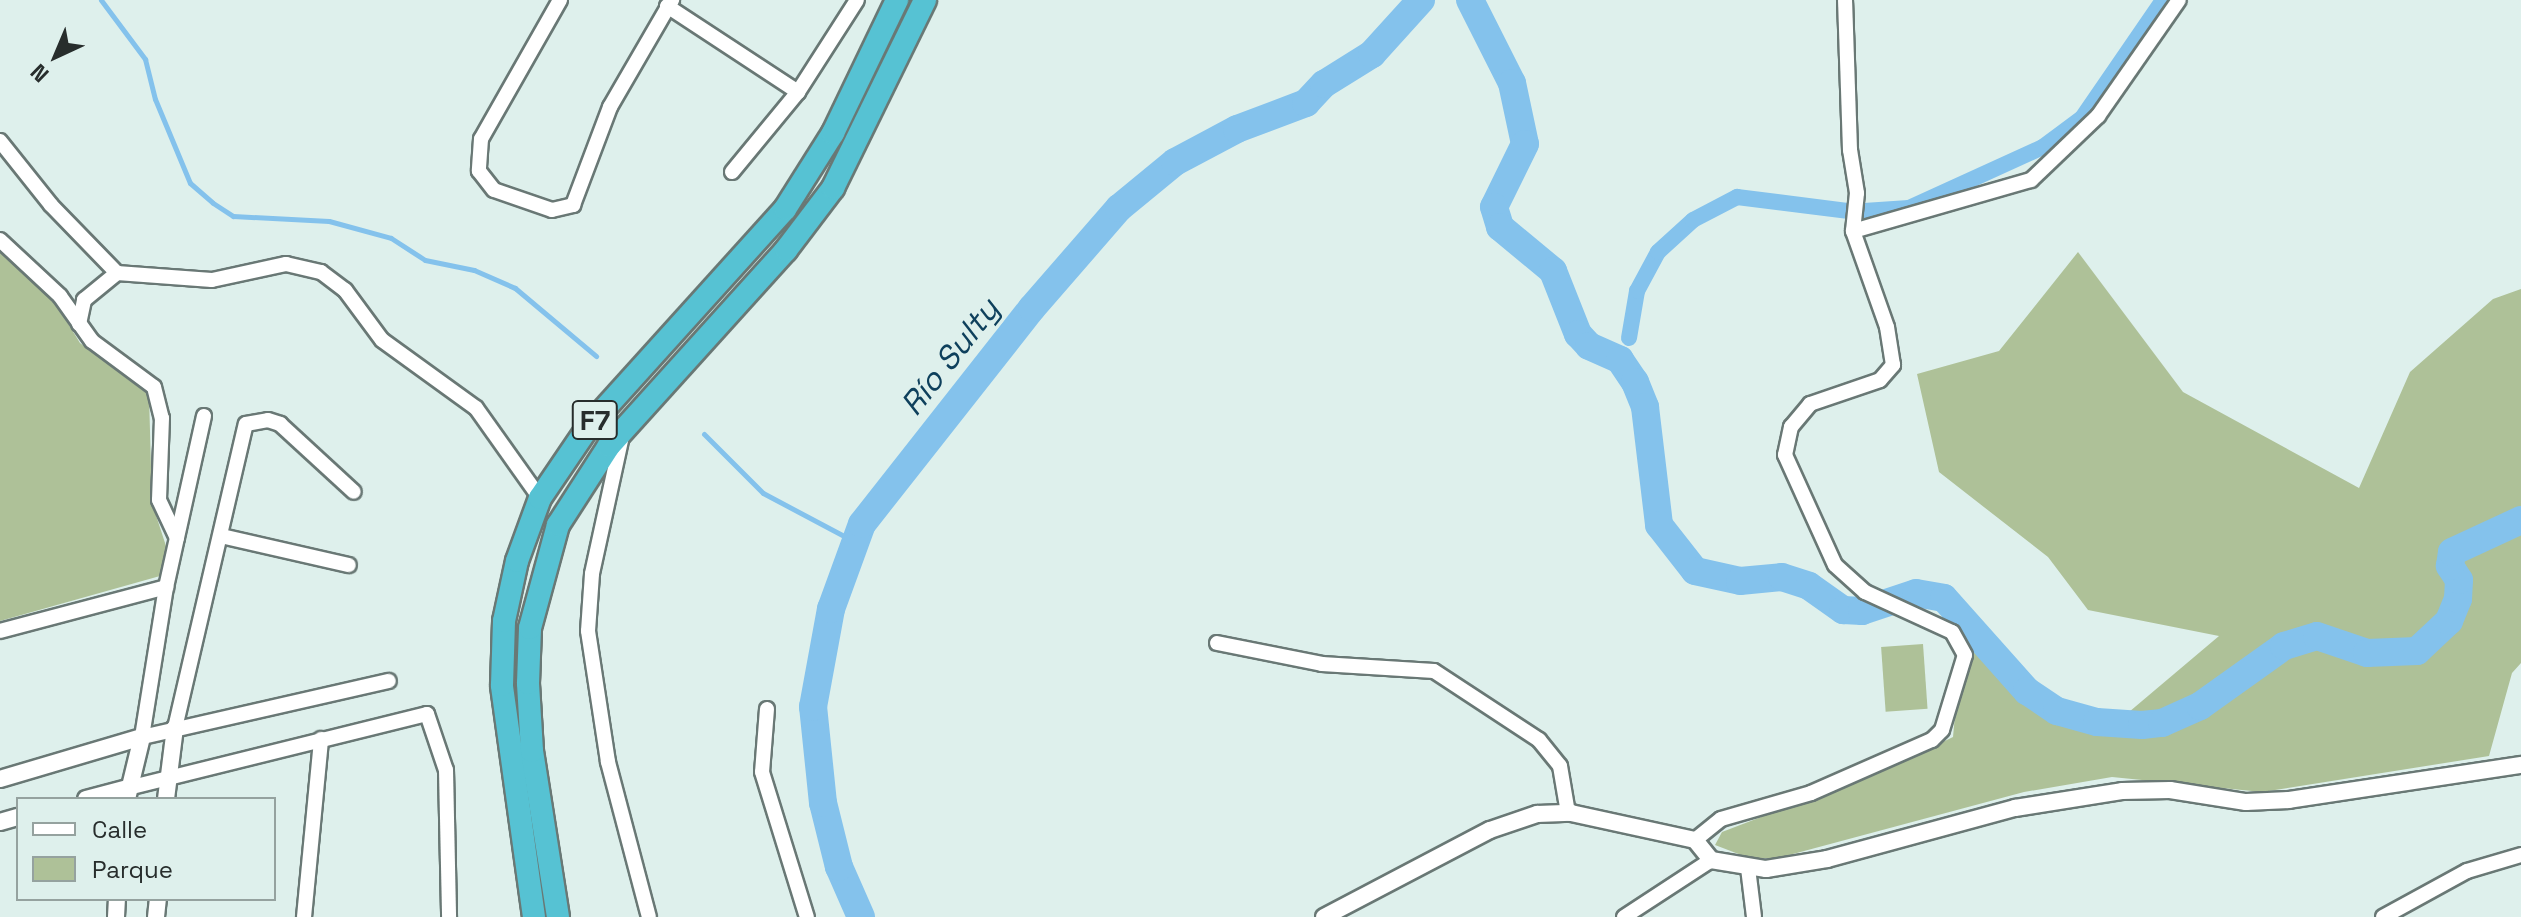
<!DOCTYPE html>
<html>
<head>
<meta charset="utf-8">
<style>
  body { margin:0 }
  #map { position:relative; width:2521px; height:917px; overflow:hidden; background:#def0ec; font-family:"Space Grotesk",sans-serif }
  div>[style] { position:absolute }
  .green>* { inset:0; background:#aec198; transform-origin:0 0 }
  .stream>* { height:5px; margin:-2.5px; padding:0 2.5px; transform-origin:2.5px; border-radius:2.5px; background:#84c2ec }
  .canal>* { height:16px; margin:-8px; padding:0 8px; transform-origin:8px; border-radius:8px; background:#84c2ec }
  .river>* { height:28px; margin:-14px; padding:0 14px; transform-origin:14px; border-radius:14px; background:#84c2ec }
  .roads { filter:drop-shadow(2px 0 #697875) drop-shadow(-2px 0 #697875) drop-shadow(0 2px #697875) drop-shadow(0 -2px #697875) }
  .minor>* { height:14px; margin:-7px; padding:0 7px; transform-origin:7px; border-radius:7px; background:#fff }
  .tertiary>* { height:16px; margin:-8px; padding:0 8px; transform-origin:8px; border-radius:8px; background:#fff }
  .trunk>* { height:22px; margin:-11px; padding:0 11px; transform-origin:11px; border-radius:11px; background:#56c2d3 }
  span { translate:-50% -50%; white-space:nowrap; text-align:center; line-height:1.15; -webkit-text-stroke:6px #def0ec; paint-order:stroke }
  .shield-label span { padding:2px 6px; background:#def0ec; border:2px solid; border-radius:6px; -webkit-text-stroke-width:0 }
  .shield-label { font-size:28px; color:#272d2c; font-weight:700 }
  .water-label { font-size:32px; color:#0e405c; font-style:italic }
  .legend { position:absolute; left:16px; top:797px; width:260px; height:104px; box-sizing:border-box; background:#def0ec; border:2px solid #95a29f; margin:0; padding:10px 14px; list-style:none; font-size:24px; color:#272d2c }
  .legend li { display:flex; align-items:center; gap:16px; height:40px }
  .legend b { width:40px; border:2px solid #95a29f }
  .north { position:absolute; left:16px; top:16px; width:80px; height:80px; -webkit-text-stroke:6px #def0ec; paint-order:stroke; rotate:224deg; font-size:22px; font-weight:700; line-height:32px; text-align:center; color:#272d2c }
  .north::after { content:''; display:block; margin:auto; width:28px; height:36px; background:#272d2c; clip-path:polygon(50% 0,100% 100%,50% 72%,0 100%) }
</style>
</head>
<body>
<div id="map">
  <div class="green">
    <i style="clip-path:polygon(0 250px,53px 299px,80px 343px,149px 395px,152px 503px,166px 546px,160px 576px,0 621px)"></i>
    <i style="clip-path:polygon(2078px 252px,2183px 392px,2359px 488px,2410px 372px,2493px 299px,2521px 289px,2521px 663px,2512px 673px,2489px 756px,2262px 792px,2112px 777px,2024px 792px,1778px 858px,1749px 858px,1715px 845px,1722px 832px,1887px 769px,1953px 737px,1964px 616px,2013px 678px,2044px 698px,2083px 708px,2129px 712px,2219px 636px,2088px 610px,2048px 557px,1939px 472px,1917px 374px,1999px 351px)"></i>
    <i style="left:1923px;top:644px;width:65px;height:42px;rotate:86deg"></i>
  </div>
  <div class="stream">
    <i style="left:101px;top:0;width:74px;rotate:53.3deg"></i>
    <i style="left:145px;top:59px;width:41px;rotate:76deg"></i>
    <i style="left:155px;top:99px;width:91px;rotate:67.4deg"></i>
    <i style="left:190px;top:183px;width:30px;rotate:41deg"></i>
    <i style="left:213px;top:203px;width:24px;rotate:33deg"></i>
    <i style="left:233px;top:216px;width:96px;rotate:3deg"></i>
    <i style="left:329px;top:221px;width:64px;rotate:15.3deg"></i>
    <i style="left:391px;top:238px;width:40px;rotate:32.9deg"></i>
    <i style="left:425px;top:260px;width:50px;rotate:11.5deg"></i>
    <i style="left:474px;top:270px;width:45px;rotate:23.7deg"></i>
    <i style="left:515px;top:288px;width:106px;rotate:40deg"></i>
    <i style="left:704px;top:434px;width:83px;rotate:45deg"></i>
    <i style="left:763px;top:493px;width:104px;rotate:28deg"></i>
  </div>
  <div class="canal">
    <i style="left:1864px;top:211px;width:45px;rotate:-3.8deg"></i>
    <i style="left:1909px;top:208px;width:147px;rotate:-24.5deg"></i>
    <i style="left:2043px;top:147px;width:49px;rotate:-36.6deg"></i>
    <i style="left:2082px;top:118px;width:143px;rotate:-55.5deg"></i>
    <i style="left:1629px;top:338px;width:48px;rotate:-80.3deg"></i>
    <i style="left:1637px;top:291px;width:44px;rotate:-61.7deg"></i>
    <i style="left:1658px;top:252px;width:47px;rotate:-42.4deg"></i>
    <i style="left:1693px;top:220px;width:50px;rotate:-27.6deg"></i>
    <i style="left:1737px;top:197px;width:119px;rotate:7.2deg"></i>
  </div>
  <div class="river">
    <i style="left:1470px;top:0;width:93px;rotate:63.2deg"></i>
    <i style="left:1512px;top:83px;width:62px;rotate:78deg"></i>
    <i style="left:1525px;top:144px;width:70px;rotate:116.2deg"></i>
    <i style="left:1494px;top:207px;width:21px;rotate:73deg"></i>
    <i style="left:1500px;top:227px;width:69px;rotate:39.7deg"></i>
    <i style="left:1553px;top:271px;width:68px;rotate:68.4deg"></i>
    <i style="left:1578px;top:334px;width:16px;rotate:47deg"></i>
    <i style="left:1589px;top:346px;width:34px;rotate:24deg"></i>
    <i style="left:1620px;top:360px;width:27px;rotate:56deg"></i>
    <i style="left:1635px;top:382px;width:27px;rotate:68deg"></i>
    <i style="left:1645px;top:407px;width:119px;rotate:83.2deg"></i>
    <i style="left:1659px;top:525px;width:58px;rotate:52deg"></i>
    <i style="left:1695px;top:571px;width:46px;rotate:12.5deg"></i>
    <i style="left:1740px;top:581px;width:42px;rotate:-5.4deg"></i>
    <i style="left:1782px;top:577px;width:28px;rotate:18deg"></i>
    <i style="left:1809px;top:586px;width:42px;rotate:35.2deg"></i>
    <i style="left:1843px;top:610px;width:19px;rotate:3deg"></i>
    <i style="left:1862px;top:611px;width:57px;rotate:-18.4deg"></i>
    <i style="left:1916px;top:593px;width:28px;rotate:10deg"></i>
    <i style="left:1944px;top:598px;width:125px;rotate:48.3deg"></i>
    <i style="left:2027px;top:691px;width:36px;rotate:34deg"></i>
    <i style="left:2057px;top:711px;width:41px;rotate:15.4deg"></i>
    <i style="left:2097px;top:722px;width:45px;rotate:3.8deg"></i>
    <i style="left:2142px;top:725px;width:20px;rotate:-6deg"></i>
    <i style="left:2162px;top:723px;width:42px;rotate:-24.1deg"></i>
    <i style="left:2200px;top:706px;width:103px;rotate:-35.5deg"></i>
    <i style="left:2284px;top:646px;width:34px;rotate:-17deg"></i>
    <i style="left:2317px;top:636px;width:53px;rotate:18.8deg"></i>
    <i style="left:2367px;top:653px;width:50px;rotate:-2.3deg"></i>
    <i style="left:2417px;top:651px;width:44px;rotate:-43.2deg"></i>
    <i style="left:2449px;top:621px;width:24px;rotate:-68deg"></i>
    <i style="left:2458px;top:599px;width:19px;rotate:-87deg"></i>
    <i style="left:2459px;top:580px;width:17px;rotate:-123deg"></i>
    <i style="left:2450px;top:566px;width:14px;rotate:-82deg"></i>
    <i style="left:2452px;top:552px;width:76px;rotate:-24.9deg"></i>
    <i style="left:861px;top:917px;width:55px;rotate:-113.7deg"></i>
    <i style="left:839px;top:867px;width:66px;rotate:-104deg"></i>
    <i style="left:823px;top:803px;width:97px;rotate:-95.9deg"></i>
    <i style="left:813px;top:707px;width:100px;rotate:-79.6deg"></i>
    <i style="left:831px;top:609px;width:90px;rotate:-70deg"></i>
    <i style="left:862px;top:524px;width:275px;rotate:-51.8deg"></i>
    <i style="left:1032px;top:308px;width:133px;rotate:-49deg"></i>
    <i style="left:1119px;top:208px;width:72px;rotate:-39.4deg"></i>
    <i style="left:1175px;top:162px;width:70px;rotate:-28deg"></i>
    <i style="left:1237px;top:129px;width:74px;rotate:-20.6deg"></i>
    <i style="left:1306px;top:103px;width:26px;rotate:-47deg"></i>
    <i style="left:1324px;top:84px;width:57px;rotate:-32deg"></i>
    <i style="left:1372px;top:54px;width:73px;rotate:-47.8deg"></i>
  </div>
  <div class="roads">
    <div class="minor">
      <i style="left:560px;top:0;width:160px;rotate:119.6deg"></i>
      <i style="left:481px;top:139px;width:32px;rotate:94deg"></i>
      <i style="left:479px;top:171px;width:24px;rotate:52deg"></i>
      <i style="left:494px;top:190px;width:61px;rotate:19deg"></i>
      <i style="left:552px;top:210px;width:22px;rotate:-13deg"></i>
      <i style="left:573px;top:205px;width:105px;rotate:-69.3deg"></i>
      <i style="left:610px;top:107px;width:124px;rotate:-59.9deg"></i>
      <i style="left:667px;top:6px;width:157px;rotate:33.3deg"></i>
      <i style="left:0;top:141px;width:82px;rotate:51.4deg"></i>
      <i style="left:51px;top:205px;width:95px;rotate:45.9deg"></i>
      <i style="left:117px;top:273px;width:95px;rotate:4.2deg"></i>
      <i style="left:212px;top:280px;width:76px;rotate:-12.2deg"></i>
      <i style="left:286px;top:264px;width:36px;rotate:13deg"></i>
      <i style="left:321px;top:272px;width:30px;rotate:37deg"></i>
      <i style="left:345px;top:290px;width:62px;rotate:53.5deg"></i>
      <i style="left:382px;top:340px;width:116px;rotate:35.9deg"></i>
      <i style="left:476px;top:408px;width:110px;rotate:54.6deg"></i>
      <i style="left:732px;top:172px;width:104px;rotate:-50.5deg"></i>
      <i style="left:798px;top:92px;width:109px;rotate:-57.3deg"></i>
      <i style="left:1853px;top:231px;width:185px;rotate:-16deg"></i>
      <i style="left:2031px;top:180px;width:93px;rotate:-43.7deg"></i>
      <i style="left:2098px;top:116px;width:141px;rotate:-55.1deg"></i>
      <i style="left:0;top:240px;width:82px;rotate:43deg"></i>
      <i style="left:60px;top:296px;width:55px;rotate:54.6deg"></i>
      <i style="left:92px;top:341px;width:77px;rotate:36.6deg"></i>
      <i style="left:154px;top:387px;width:32px;rotate:76deg"></i>
      <i style="left:162px;top:418px;width:82px;rotate:92.1deg"></i>
      <i style="left:159px;top:500px;width:42px;rotate:64.7deg"></i>
      <i style="left:79px;top:324px;width:25px;rotate:-78deg"></i>
      <i style="left:84px;top:300px;width:43px;rotate:-39.3deg"></i>
      <i style="left:204px;top:416px;width:175px;rotate:102.5deg"></i>
      <i style="left:166px;top:587px;width:152px;rotate:99.1deg"></i>
      <i style="left:142px;top:737px;width:253px;rotate:-12.8deg"></i>
      <i style="left:622px;top:436px;width:141px;rotate:102.3deg"></i>
      <i style="left:592px;top:574px;width:57px;rotate:94deg"></i>
      <i style="left:588px;top:631px;width:133px;rotate:81.3deg"></i>
      <i style="left:608px;top:762px;width:160px;rotate:75.2deg"></i>
      <i style="left:221px;top:536px;width:131px;rotate:12.8deg"></i>
      <i style="left:0;top:631px;width:172px;rotate:-14.8deg"></i>
      <i style="left:1217px;top:643px;width:107px;rotate:11.3deg"></i>
      <i style="left:1322px;top:664px;width:112px;rotate:3.6deg"></i>
      <i style="left:1434px;top:671px;width:126px;rotate:33.3deg"></i>
      <i style="left:1539px;top:740px;width:33px;rotate:51deg"></i>
      <i style="left:1560px;top:766px;width:48px;rotate:80.3deg"></i>
      <i style="left:767px;top:709px;width:63px;rotate:94.5deg"></i>
      <i style="left:762px;top:772px;width:152px;rotate:72.8deg"></i>
      <i style="left:175px;top:728px;width:312px;rotate:-76.9deg"></i>
      <i style="left:246px;top:424px;width:22px;rotate:-10deg"></i>
      <i style="left:268px;top:420px;width:13px;rotate:18deg"></i>
      <i style="left:280px;top:424px;width:100px;rotate:42.6deg"></i>
      <i style="left:128px;top:788px;width:308px;rotate:-13.9deg"></i>
      <i style="left:427px;top:714px;width:59px;rotate:71.3deg"></i>
      <i style="left:446px;top:770px;width:147px;rotate:88.8deg"></i>
      <i style="left:1695px;top:840px;width:33px;rotate:-39deg"></i>
      <i style="left:1721px;top:819px;width:94px;rotate:-16.1deg"></i>
      <i style="left:1811px;top:793px;width:132px;rotate:-23.7deg"></i>
      <i style="left:1932px;top:740px;width:14px;rotate:-45deg"></i>
      <i style="left:1942px;top:730px;width:78px;rotate:-73deg"></i>
      <i style="left:1965px;top:655px;width:26px;rotate:-119deg"></i>
      <i style="left:1952px;top:632px;width:96px;rotate:-155.3deg"></i>
      <i style="left:1865px;top:592px;width:40px;rotate:-138deg"></i>
      <i style="left:1835px;top:565px;width:121px;rotate:-114.4deg"></i>
      <i style="left:1785px;top:455px;width:29px;rotate:-78deg"></i>
      <i style="left:1791px;top:427px;width:30px;rotate:-50deg"></i>
      <i style="left:1810px;top:404px;width:74px;rotate:-18.9deg"></i>
      <i style="left:1880px;top:380px;width:20px;rotate:-49deg"></i>
      <i style="left:1893px;top:365px;width:38px;rotate:-99deg"></i>
      <i style="left:1887px;top:327px;width:102px;rotate:-109.5deg"></i>
      <i style="left:1853px;top:231px;width:38px;rotate:-84deg"></i>
      <i style="left:1857px;top:193px;width:44px;rotate:-99.2deg"></i>
      <i style="left:1850px;top:150px;width:150px;rotate:-91.9deg"></i>
      <i style="left:1748px;top:868px;width:49px;rotate:83deg"></i>
      <i style="left:304px;top:917px;width:179px;rotate:-84.5deg"></i>
      <i style="left:1624px;top:917px;width:104px;rotate:-33.2deg"></i>
      <i style="left:2383px;top:917px;width:96px;rotate:-28.7deg"></i>
      <i style="left:2467px;top:871px;width:56px;rotate:-16.5deg"></i>
    </div>
    <div class="tertiary">
      <i style="left:0;top:779px;width:148px;rotate:-16.5deg"></i>
      <i style="left:86px;top:799px;width:43px;rotate:-14.7deg"></i>
      <i style="left:127px;top:799px;width:64px;rotate:-76.4deg"></i>
      <i style="left:166px;top:799px;width:72px;rotate:-82.8deg"></i>
      <i style="left:0;top:822px;width:19px;rotate:-16deg"></i>
      <i style="left:116px;top:917px;width:18px;rotate:-87deg"></i>
      <i style="left:156px;top:917px;width:18px;rotate:-84deg"></i>
      <i style="left:1324px;top:917px;width:187px;rotate:-27.7deg"></i>
      <i style="left:1490px;top:830px;width:50px;rotate:-18.8deg"></i>
      <i style="left:1537px;top:814px;width:34px;rotate:-2deg"></i>
      <i style="left:1571px;top:813px;width:127px;rotate:12.3deg"></i>
      <i style="left:1695px;top:840px;width:26px;rotate:51deg"></i>
      <i style="left:1711px;top:860px;width:56px;rotate:9.3deg"></i>
      <i style="left:1766px;top:869px;width:62px;rotate:-9.3deg"></i>
      <i style="left:1827px;top:859px;width:195px;rotate:-15.2deg"></i>
      <i style="left:2015px;top:808px;width:108px;rotate:-9deg"></i>
      <i style="left:2122px;top:791px;width:48px;rotate:-1.2deg"></i>
      <i style="left:2170px;top:790px;width:77px;rotate:9deg"></i>
      <i style="left:2246px;top:802px;width:43px;rotate:-2.7deg"></i>
      <i style="left:2289px;top:800px;width:235px;rotate:-8.6deg"></i>
    </div>
    <div class="trunk">
      <i style="left:534px;top:917px;width:234px;rotate:-97.9deg"></i>
      <i style="left:502px;top:685px;width:64px;rotate:-88.2deg"></i>
      <i style="left:504px;top:621px;width:61px;rotate:-77.8deg"></i>
      <i style="left:517px;top:561px;width:67px;rotate:-69.9deg"></i>
      <i style="left:540px;top:498px;width:87px;rotate:-55.8deg"></i>
      <i style="left:589px;top:426px;width:292px;rotate:-47.9deg"></i>
      <i style="left:785px;top:209px;width:90px;rotate:-57.7deg"></i>
      <i style="left:833px;top:133px;width:148px;rotate:-64.3deg"></i>
      <i style="left:558px;top:917px;width:168px;rotate:-98.9deg"></i>
      <i style="left:532px;top:751px;width:68px;rotate:-93.4deg"></i>
      <i style="left:528px;top:683px;width:55px;rotate:-87.9deg"></i>
      <i style="left:530px;top:628px;width:107px;rotate:-74.8deg"></i>
      <i style="left:558px;top:525px;width:94px;rotate:-57.2deg"></i>
      <i style="left:609px;top:446px;width:264px;rotate:-47.9deg"></i>
      <i style="left:786px;top:250px;width:78px;rotate:-52.8deg"></i>
      <i style="left:833px;top:188px;width:209px;rotate:-63.9deg"></i>
    </div>
  </div>
  <div class="shield-label">
    <span style="left:595px;top:420px">F7</span>
  </div>
  <div class="water-label">
    <span style="left:950px;top:357px;rotate:-52deg">Río Sulty</span>
  </div>
  <ul class="legend">
  <li><b style="height:10px;background:#fff"></b>Calle</li>
  <li><b style="height:22px;background:#aec198"></b>Parque</li>
  </ul>
  <div class="north">N</div>
</div>
</body>
</html>
